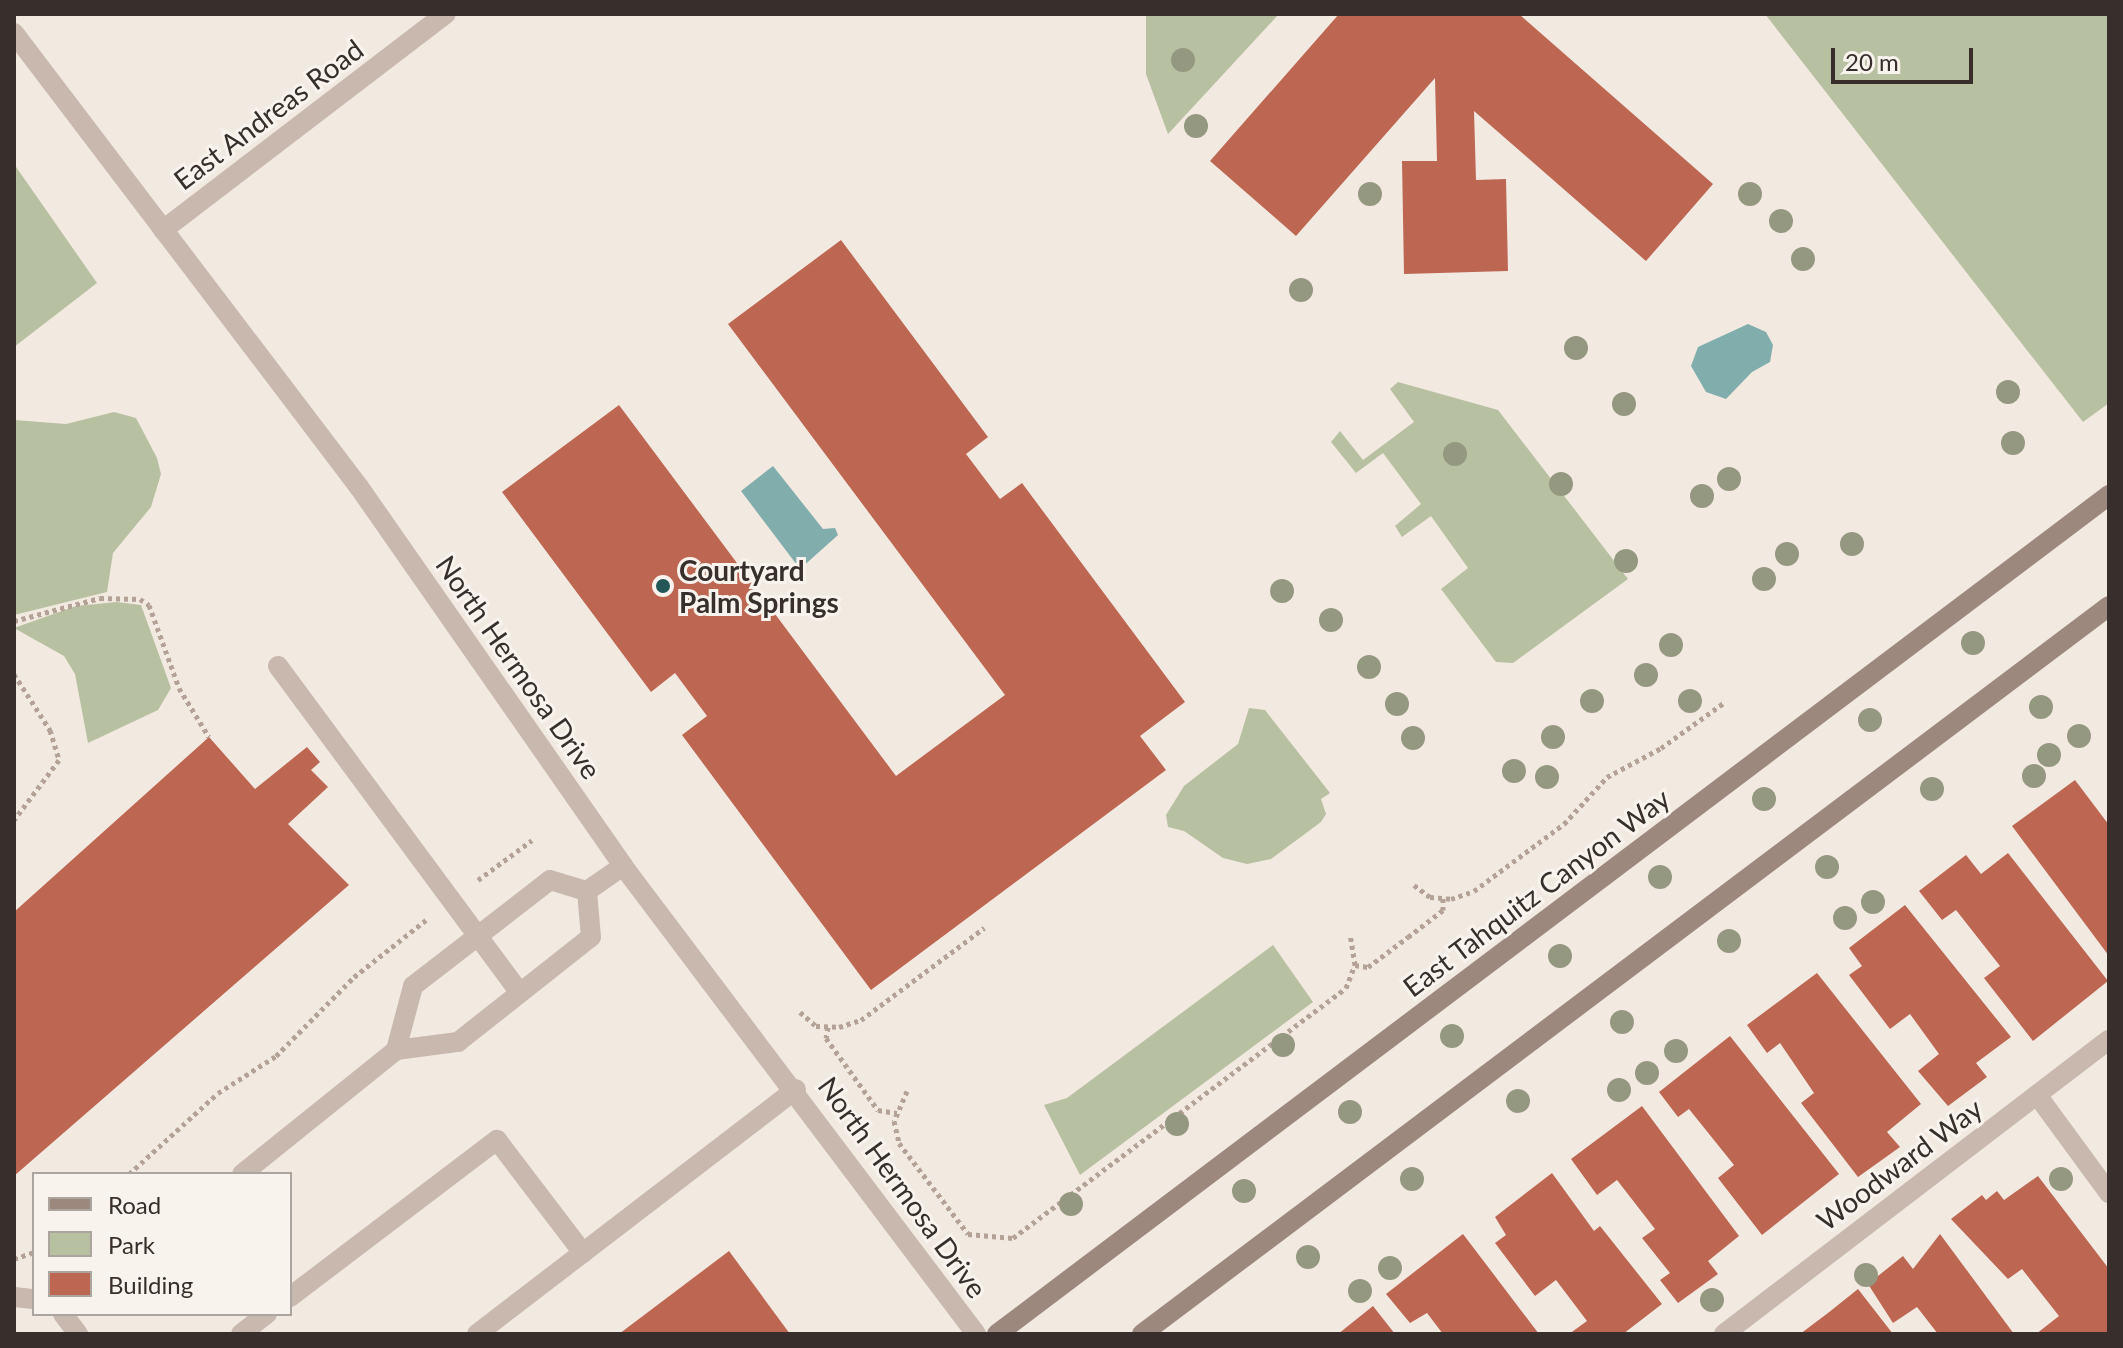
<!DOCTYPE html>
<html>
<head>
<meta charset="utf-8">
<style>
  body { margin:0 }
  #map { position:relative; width:2123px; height:1348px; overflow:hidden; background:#f2e9e1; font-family:Lato,sans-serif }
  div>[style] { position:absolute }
  .green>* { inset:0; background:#b7c0a1 }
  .water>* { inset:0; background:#81adac }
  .building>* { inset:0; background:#bd6753 }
  .path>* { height:5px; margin-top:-2.5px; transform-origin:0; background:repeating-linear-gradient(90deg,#b5a297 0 4px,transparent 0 8px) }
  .lane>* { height:20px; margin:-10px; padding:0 10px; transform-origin:10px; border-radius:10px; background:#c9b8ad }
  .street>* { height:20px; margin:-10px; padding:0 10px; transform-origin:10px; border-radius:10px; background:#c9b8ad }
  .secondary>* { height:20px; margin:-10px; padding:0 10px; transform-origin:10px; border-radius:10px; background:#9d887e }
  .trees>* { width:24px; height:24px; margin:-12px; border-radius:50%; background:#959880 }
  .dots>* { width:22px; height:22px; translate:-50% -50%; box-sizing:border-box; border:4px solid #f9f3ed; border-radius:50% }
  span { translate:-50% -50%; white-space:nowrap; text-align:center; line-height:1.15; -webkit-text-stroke:6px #f9f3ed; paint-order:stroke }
  .street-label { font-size:28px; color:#382e2b }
  .poi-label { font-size:28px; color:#382e2b; font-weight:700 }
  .left { translate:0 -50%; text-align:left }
  .frame { position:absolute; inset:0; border:16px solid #382e2b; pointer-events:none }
  .legend { position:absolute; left:32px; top:1172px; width:260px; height:144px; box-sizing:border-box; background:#f9f3ed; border:2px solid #aca49f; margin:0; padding:10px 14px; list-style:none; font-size:24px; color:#382e2b }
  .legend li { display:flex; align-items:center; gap:16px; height:40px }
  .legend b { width:40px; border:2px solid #aca49f }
  .scale { position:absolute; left:1831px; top:48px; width:142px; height:36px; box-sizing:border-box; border:4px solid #382e2b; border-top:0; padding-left:10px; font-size:24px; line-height:28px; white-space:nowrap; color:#382e2b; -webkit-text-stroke:6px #f9f3ed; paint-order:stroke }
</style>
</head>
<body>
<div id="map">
  <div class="green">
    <i style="clip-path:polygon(1146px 14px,1279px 14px,1168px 134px,1146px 74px)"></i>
    <i style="clip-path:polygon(1765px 14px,2109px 14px,2109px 403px,2083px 422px)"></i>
    <i style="clip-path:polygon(14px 164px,97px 283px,14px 347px)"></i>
    <i style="clip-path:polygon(1398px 382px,1498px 410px,1628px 579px,1513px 663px,1496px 662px,1441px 589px,1468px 568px,1431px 516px,1402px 537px,1395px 526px,1421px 504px,1383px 453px,1356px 473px,1331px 442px,1340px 431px,1363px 460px,1414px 422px,1390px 389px)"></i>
    <i style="clip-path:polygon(114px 412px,136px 418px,157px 458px,161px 474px,151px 507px,113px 553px,107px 592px,14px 615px,14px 420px,66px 424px)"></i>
    <i style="clip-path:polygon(117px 602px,141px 605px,171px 688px,158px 710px,88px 743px,75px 674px,64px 656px,14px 628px,76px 606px)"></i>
    <i style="clip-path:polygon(1249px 708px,1265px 710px,1330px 793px,1321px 799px,1326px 814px,1321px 822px,1271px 859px,1247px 864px,1223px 858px,1184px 831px,1168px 827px,1166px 815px,1184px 786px,1238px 744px)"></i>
    <i style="clip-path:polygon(1273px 945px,1313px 1002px,1080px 1175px,1044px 1105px,1067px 1098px)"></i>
  </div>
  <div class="water">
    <i style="clip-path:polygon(1748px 324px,1766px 332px,1773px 345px,1770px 362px,1752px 372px,1726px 399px,1706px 392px,1691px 366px,1698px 347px)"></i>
    <i style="clip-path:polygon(773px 466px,823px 529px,835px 528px,838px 535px,800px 569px,741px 491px)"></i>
  </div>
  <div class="building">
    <i style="clip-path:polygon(1339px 14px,1519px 14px,1713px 184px,1646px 261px,1474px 111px,1476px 180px,1506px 179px,1508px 271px,1404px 274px,1402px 161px,1437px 161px,1435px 78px,1296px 236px,1210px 161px)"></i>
    <i style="clip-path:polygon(841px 240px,988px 437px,966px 454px,1000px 499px,1022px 483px,1185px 702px,1140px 736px,1166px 770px,871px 990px,682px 735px,707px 716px,675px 673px,651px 692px,502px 492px,619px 405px,896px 776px,1005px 695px,728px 324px)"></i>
    <i style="clip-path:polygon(209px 737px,255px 789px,307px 747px,320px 762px,311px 770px,328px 787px,288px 824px,349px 885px,14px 1176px,14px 912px)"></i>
    <i style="clip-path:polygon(2075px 780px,2109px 825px,2109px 956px,2012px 826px)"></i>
    <i style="clip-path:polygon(2008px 853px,2108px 981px,2033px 1041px,1984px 978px,2000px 966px,1956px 910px,1942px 920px,1919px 891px,1966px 855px,1981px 874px)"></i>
    <i style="clip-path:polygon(1905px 905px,2011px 1037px,1976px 1063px,1987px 1077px,1948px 1106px,1918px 1071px,1939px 1054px,1910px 1014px,1890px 1029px,1849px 975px,1862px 966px,1849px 948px)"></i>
    <i style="clip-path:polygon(1817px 973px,1921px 1104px,1887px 1132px,1900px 1147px,1858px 1177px,1801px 1103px,1814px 1093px,1780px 1043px,1767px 1053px,1747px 1025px)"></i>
    <i style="clip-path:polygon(1730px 1036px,1839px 1174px,1762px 1235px,1718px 1178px,1734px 1165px,1689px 1109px,1678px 1117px,1659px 1092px)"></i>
    <i style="clip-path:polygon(1642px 1106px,1739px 1236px,1708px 1261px,1718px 1274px,1678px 1303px,1660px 1280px,1670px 1273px,1642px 1238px,1655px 1229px,1617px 1180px,1597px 1195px,1571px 1159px)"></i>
    <i style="clip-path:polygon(1552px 1173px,1594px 1231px,1600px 1226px,1662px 1304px,1623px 1334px,1569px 1334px,1587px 1321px,1556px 1280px,1535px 1296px,1495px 1243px,1506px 1235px,1495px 1217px)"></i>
    <i style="clip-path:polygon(2038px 1176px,2109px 1269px,2109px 1334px,2036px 1334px,2059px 1316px,2022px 1269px,2008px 1279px,1951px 1219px,1982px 1195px,1986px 1200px,1997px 1191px,2004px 1200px)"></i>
    <i style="clip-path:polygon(1463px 1234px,1539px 1334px,1443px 1334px,1427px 1313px,1410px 1323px,1386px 1294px)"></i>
    <i style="clip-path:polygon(1940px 1234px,2014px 1334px,1938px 1334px,1917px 1307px,1893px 1323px,1868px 1284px,1903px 1256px,1913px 1269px)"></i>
    <i style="clip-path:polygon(729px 1251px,790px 1334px,619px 1334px)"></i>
    <i style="clip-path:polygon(1858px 1289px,1893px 1334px,1800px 1334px,1828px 1313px)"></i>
    <i style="clip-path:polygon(1373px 1306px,1395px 1334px,1338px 1334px)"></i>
  </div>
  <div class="path">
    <i style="left:14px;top:621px;width:89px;rotate:-15deg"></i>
    <i style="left:100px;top:598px;width:40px;rotate:1.4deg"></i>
    <i style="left:140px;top:599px;width:11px;rotate:34deg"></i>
    <i style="left:149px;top:605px;width:88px;rotate:70.1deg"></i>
    <i style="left:179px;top:688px;width:57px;rotate:58.5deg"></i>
    <i style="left:14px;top:674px;width:67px;rotate:57.3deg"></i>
    <i style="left:50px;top:730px;width:31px;rotate:73deg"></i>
    <i style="left:59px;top:760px;width:75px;rotate:126.9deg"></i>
    <i style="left:478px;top:880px;width:67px;rotate:-36.5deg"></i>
    <i style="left:1414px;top:885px;width:20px;rotate:37deg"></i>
    <i style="left:1430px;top:897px;width:21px;rotate:5deg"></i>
    <i style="left:1451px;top:899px;width:24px;rotate:-19deg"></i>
    <i style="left:1474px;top:891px;width:112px;rotate:-36.7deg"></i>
    <i style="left:1564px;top:824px;width:64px;rotate:-47.5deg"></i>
    <i style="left:1607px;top:777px;width:61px;rotate:-28.2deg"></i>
    <i style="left:1661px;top:748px;width:79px;rotate:-35.7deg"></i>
    <i style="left:1355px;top:965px;width:13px;rotate:9deg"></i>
    <i style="left:1368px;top:967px;width:50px;rotate:-36.9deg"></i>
    <i style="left:1408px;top:937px;width:44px;rotate:-37.6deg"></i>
    <i style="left:1443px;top:910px;width:12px;rotate:-90deg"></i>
    <i style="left:800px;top:1012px;width:21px;rotate:41deg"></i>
    <i style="left:816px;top:1026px;width:23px;rotate:2deg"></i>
    <i style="left:839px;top:1027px;width:23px;rotate:-18deg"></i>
    <i style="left:861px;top:1020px;width:154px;rotate:-36.8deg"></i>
    <i style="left:828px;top:1027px;width:11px;rotate:100deg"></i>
    <i style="left:826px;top:1038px;width:89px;rotate:54.2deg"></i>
    <i style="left:878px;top:1110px;width:19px;rotate:9deg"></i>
    <i style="left:907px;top:1091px;width:33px;rotate:113deg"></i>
    <i style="left:894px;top:1121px;width:23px;rotate:77deg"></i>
    <i style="left:899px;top:1143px;width:114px;rotate:52.8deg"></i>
    <i style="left:968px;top:1234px;width:45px;rotate:5.1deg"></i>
    <i style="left:1013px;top:1238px;width:416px;rotate:-36.9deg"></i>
    <i style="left:1346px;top:988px;width:25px;rotate:-69deg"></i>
    <i style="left:1355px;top:965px;width:30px;rotate:-99deg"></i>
    <i style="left:129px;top:1174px;width:120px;rotate:-42.3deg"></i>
    <i style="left:218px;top:1093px;width:69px;rotate:-32.5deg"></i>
    <i style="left:276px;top:1056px;width:111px;rotate:-45.4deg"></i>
    <i style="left:354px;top:977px;width:92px;rotate:-38.4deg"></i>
    <i style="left:14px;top:1259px;width:21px;rotate:-19deg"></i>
  </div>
  <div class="lane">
    <i style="left:278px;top:666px;width:405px;rotate:53.5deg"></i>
    <i style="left:587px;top:891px;width:44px;rotate:-34.8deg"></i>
    <i style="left:396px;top:1050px;width:66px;rotate:-75.1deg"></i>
    <i style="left:413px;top:986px;width:173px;rotate:-37.7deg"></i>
    <i style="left:550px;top:880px;width:39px;rotate:17deg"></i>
    <i style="left:242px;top:1174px;width:198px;rotate:-38.8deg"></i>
    <i style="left:396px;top:1050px;width:63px;rotate:-7.4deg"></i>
    <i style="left:458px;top:1042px;width:169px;rotate:-38.3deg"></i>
    <i style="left:591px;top:937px;width:46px;rotate:-95deg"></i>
    <i style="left:14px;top:1297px;width:20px;rotate:6deg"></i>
    <i style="left:290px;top:1297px;width:260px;rotate:-37.2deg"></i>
    <i style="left:497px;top:1140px;width:142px;rotate:52.7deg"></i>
    <i style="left:63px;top:1314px;width:25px;rotate:53deg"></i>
    <i style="left:241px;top:1334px;width:33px;rotate:-38deg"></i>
    <i style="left:477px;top:1334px;width:402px;rotate:-37.5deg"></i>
  </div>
  <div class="street">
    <i style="left:14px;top:33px;width:570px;rotate:52.77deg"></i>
    <i style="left:359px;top:487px;width:462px;rotate:55.1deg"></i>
    <i style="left:623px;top:866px;width:586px;rotate:52.97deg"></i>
    <i style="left:163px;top:230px;width:356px;rotate:-37.4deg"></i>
    <i style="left:2037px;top:1095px;width:122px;rotate:53.7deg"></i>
    <i style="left:1724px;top:1334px;width:484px;rotate:-37.4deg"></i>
  </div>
  <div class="secondary">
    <i style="left:997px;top:1334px;width:1393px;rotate:-37.03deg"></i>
    <i style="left:1142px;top:1334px;width:1210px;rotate:-36.97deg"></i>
  </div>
  <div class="trees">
    <i style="left:1183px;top:60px"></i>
    <i style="left:1196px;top:126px"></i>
    <i style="left:1370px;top:194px"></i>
    <i style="left:1750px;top:194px"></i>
    <i style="left:1781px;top:221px"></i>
    <i style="left:1803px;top:259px"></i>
    <i style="left:1301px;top:290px"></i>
    <i style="left:1576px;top:348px"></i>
    <i style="left:2008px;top:392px"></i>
    <i style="left:1624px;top:404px"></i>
    <i style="left:2013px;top:443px"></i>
    <i style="left:1455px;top:454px"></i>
    <i style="left:1729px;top:479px"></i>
    <i style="left:1561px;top:484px"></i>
    <i style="left:1702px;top:496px"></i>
    <i style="left:1852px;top:544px"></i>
    <i style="left:1787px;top:554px"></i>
    <i style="left:1626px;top:561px"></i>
    <i style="left:1764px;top:579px"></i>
    <i style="left:1282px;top:591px"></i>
    <i style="left:1331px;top:620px"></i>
    <i style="left:1973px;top:643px"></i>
    <i style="left:1671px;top:645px"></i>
    <i style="left:1369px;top:667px"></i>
    <i style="left:1646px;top:675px"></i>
    <i style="left:1592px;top:701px"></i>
    <i style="left:1690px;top:701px"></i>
    <i style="left:1397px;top:704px"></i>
    <i style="left:2041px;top:707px"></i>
    <i style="left:1870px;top:720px"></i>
    <i style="left:2079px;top:736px"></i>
    <i style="left:1553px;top:737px"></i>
    <i style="left:1413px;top:738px"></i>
    <i style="left:2049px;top:755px"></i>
    <i style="left:1514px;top:771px"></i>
    <i style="left:2034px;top:776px"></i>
    <i style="left:1547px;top:777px"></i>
    <i style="left:1932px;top:789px"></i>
    <i style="left:1764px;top:799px"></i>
    <i style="left:1827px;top:867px"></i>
    <i style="left:1660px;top:877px"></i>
    <i style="left:1873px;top:902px"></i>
    <i style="left:1845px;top:918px"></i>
    <i style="left:1729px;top:941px"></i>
    <i style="left:1560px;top:956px"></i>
    <i style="left:1622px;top:1022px"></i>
    <i style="left:1452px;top:1036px"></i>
    <i style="left:1283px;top:1045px"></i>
    <i style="left:1676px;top:1051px"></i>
    <i style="left:1647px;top:1073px"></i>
    <i style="left:1619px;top:1090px"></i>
    <i style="left:1518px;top:1101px"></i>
    <i style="left:1350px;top:1112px"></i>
    <i style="left:1177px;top:1124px"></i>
    <i style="left:1412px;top:1179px"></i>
    <i style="left:2061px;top:1179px"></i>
    <i style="left:1244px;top:1191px"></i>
    <i style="left:1071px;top:1204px"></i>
    <i style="left:1308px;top:1257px"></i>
    <i style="left:1390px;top:1268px"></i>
    <i style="left:1866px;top:1275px"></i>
    <i style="left:1360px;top:1291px"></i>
    <i style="left:1712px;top:1300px"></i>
  </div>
  <div class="dots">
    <i style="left:663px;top:586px;background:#235657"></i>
  </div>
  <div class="street-label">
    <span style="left:268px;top:114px;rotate:-37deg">East Andreas Road</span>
    <span style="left:519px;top:667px;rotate:55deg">North Hermosa Drive</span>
    <span style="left:1536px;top:892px;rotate:-37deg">East Tahquitz Canyon Way</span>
    <span style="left:1899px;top:1164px;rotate:-37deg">Woodward Way</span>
    <span style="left:903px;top:1187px;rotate:54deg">North Hermosa Drive</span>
  </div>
  <div class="poi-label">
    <span class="left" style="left:679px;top:586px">Courtyard<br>Palm Springs</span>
  </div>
  <div class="frame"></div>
  <ul class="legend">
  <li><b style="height:10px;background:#9d887e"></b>Road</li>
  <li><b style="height:22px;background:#b7c0a1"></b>Park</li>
  <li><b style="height:22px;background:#bd6753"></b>Building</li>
  </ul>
  <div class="scale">20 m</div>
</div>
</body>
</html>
